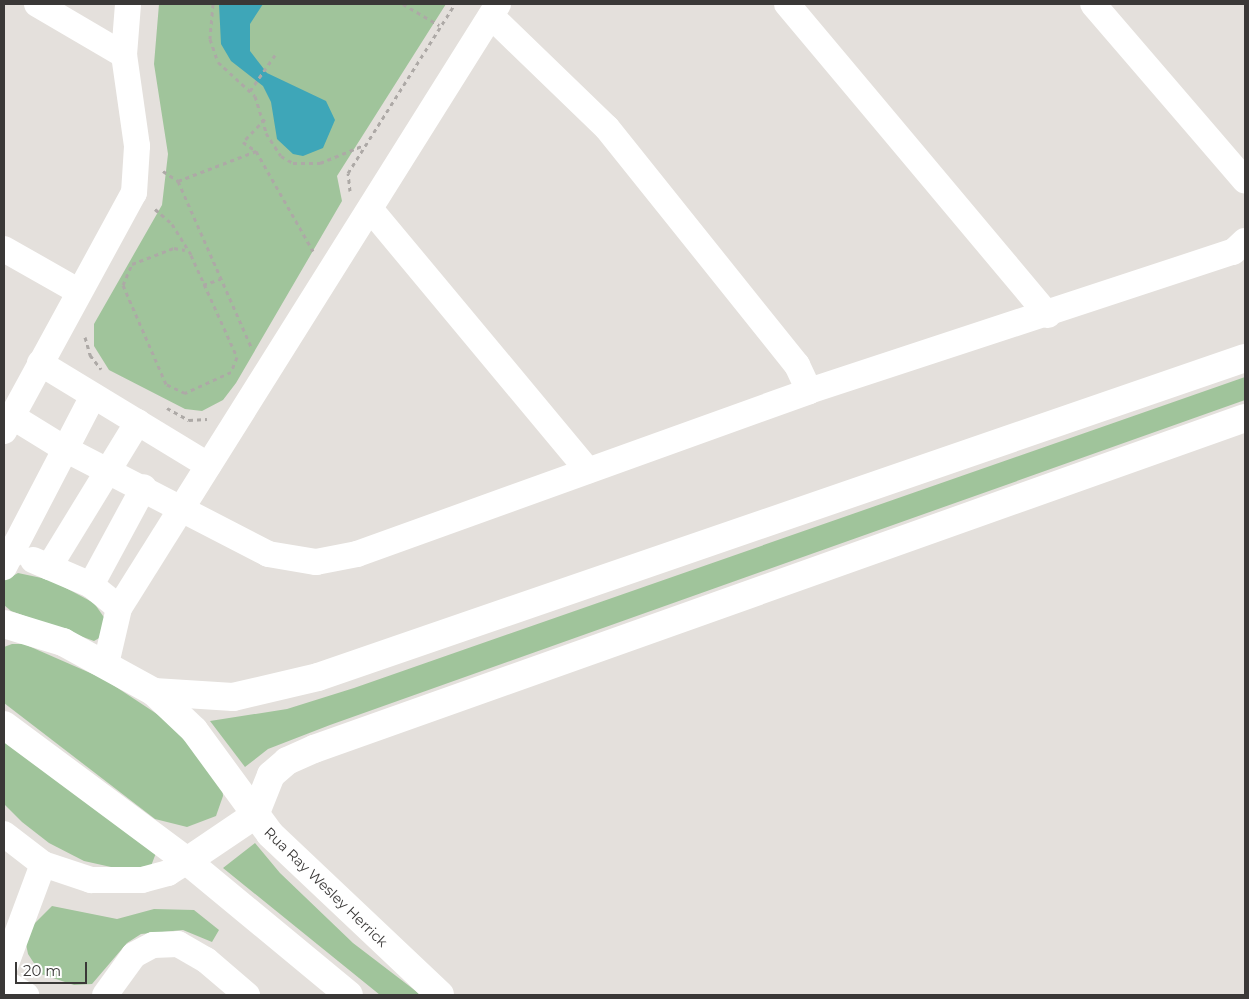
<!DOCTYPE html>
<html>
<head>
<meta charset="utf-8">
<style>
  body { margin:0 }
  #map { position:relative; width:1249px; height:999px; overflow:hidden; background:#e4e0dc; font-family:Montserrat,sans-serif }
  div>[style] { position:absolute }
  .green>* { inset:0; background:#a0c49b }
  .water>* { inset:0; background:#3ea6b8 }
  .path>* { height:3px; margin-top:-1.5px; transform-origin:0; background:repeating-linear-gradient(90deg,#ada9a6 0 4px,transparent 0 8px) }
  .minor>* { height:26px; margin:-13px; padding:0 13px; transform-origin:13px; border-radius:13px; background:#fff }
  .tertiary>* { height:28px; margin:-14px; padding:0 14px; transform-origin:14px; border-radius:14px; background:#fff }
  span { translate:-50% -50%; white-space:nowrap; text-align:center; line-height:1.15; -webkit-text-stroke:5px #fff; paint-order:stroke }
  .street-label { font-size:14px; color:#3a3837 }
  .frame { position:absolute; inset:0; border:5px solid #3a3837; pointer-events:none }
  .scale { position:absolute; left:15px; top:962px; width:72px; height:22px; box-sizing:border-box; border:2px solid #3a3837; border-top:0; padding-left:6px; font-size:15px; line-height:18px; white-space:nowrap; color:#3a3837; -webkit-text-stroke:4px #fff; paint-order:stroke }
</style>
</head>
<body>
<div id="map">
  <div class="green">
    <i style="clip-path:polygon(159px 4px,446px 4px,337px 176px,342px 201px,236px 383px,223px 400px,202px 411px,185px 409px,109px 370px,94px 346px,94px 324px,162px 205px,168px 154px,154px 64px)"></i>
    <i style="clip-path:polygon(1245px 377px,1245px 400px,330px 725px,268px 749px,245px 767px,210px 721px,287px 709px,354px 688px)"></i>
    <i style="clip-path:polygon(18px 573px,51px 580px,94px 603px,108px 623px,101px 637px,94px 641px,11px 611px,4px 605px,4px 581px)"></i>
    <i style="clip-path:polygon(12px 644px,24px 644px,104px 679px,160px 716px,193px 745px,222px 784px,223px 796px,216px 816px,187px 827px,155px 819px,4px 703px,4px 647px)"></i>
    <i style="clip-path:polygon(4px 740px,156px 853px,151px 866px,120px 869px,84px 861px,49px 843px,22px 822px,4px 804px)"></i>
    <i style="clip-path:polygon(255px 843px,280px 873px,353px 943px,421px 995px,380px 995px,223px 868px)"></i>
    <i style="clip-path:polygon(52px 906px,117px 919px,154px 909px,194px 910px,219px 930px,212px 942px,183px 930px,141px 934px,127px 943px,92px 984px,74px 985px,41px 974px,28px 954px,25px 939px,31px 927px)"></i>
  </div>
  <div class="water">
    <i style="clip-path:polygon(219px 4px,263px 4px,250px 24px,250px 51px,267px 73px,326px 101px,335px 120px,323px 148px,303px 156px,293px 154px,277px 139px,271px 102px,263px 86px,231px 61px,221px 44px)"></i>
  </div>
  <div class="path">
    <i style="left:213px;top:4px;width:35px;rotate:95deg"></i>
    <i style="left:210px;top:39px;width:24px;rotate:71deg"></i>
    <i style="left:218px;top:62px;width:50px;rotate:42.6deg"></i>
    <i style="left:255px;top:96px;width:39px;rotate:73deg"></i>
    <i style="left:266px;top:133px;width:27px;rotate:57deg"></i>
    <i style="left:281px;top:156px;width:14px;rotate:30deg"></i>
    <i style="left:293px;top:163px;width:27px"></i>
    <i style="left:320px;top:163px;width:48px;rotate:-22.2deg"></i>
    <i style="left:403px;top:4px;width:42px;rotate:30.3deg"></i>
    <i style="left:250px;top:91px;width:44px;rotate:-55.2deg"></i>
    <i style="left:265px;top:119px;width:32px;rotate:134deg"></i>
    <i style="left:243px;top:142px;width:16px;rotate:35deg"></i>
    <i style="left:256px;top:151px;width:115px;rotate:60.3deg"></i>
    <i style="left:163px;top:171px;width:18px;rotate:34deg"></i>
    <i style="left:178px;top:181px;width:184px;rotate:66.2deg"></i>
    <i style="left:178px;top:181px;width:84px;rotate:-21deg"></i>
    <i style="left:350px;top:191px;width:18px;rotate:-96deg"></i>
    <i style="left:348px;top:173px;width:200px;rotate:-57.7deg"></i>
    <i style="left:155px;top:209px;width:23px;rotate:41deg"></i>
    <i style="left:172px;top:224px;width:36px;rotate:58deg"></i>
    <i style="left:191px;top:255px;width:112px;rotate:65.7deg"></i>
    <i style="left:237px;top:357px;width:16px;rotate:112deg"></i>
    <i style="left:231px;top:372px;width:51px;rotate:155.5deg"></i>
    <i style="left:185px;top:393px;width:21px;rotate:-155deg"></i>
    <i style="left:166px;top:384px;width:108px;rotate:-113.5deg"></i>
    <i style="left:123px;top:285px;width:23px;rotate:-67deg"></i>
    <i style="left:132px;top:264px;width:45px;rotate:-20.9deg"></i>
    <i style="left:174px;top:248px;width:11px;rotate:10deg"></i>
    <i style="left:203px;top:285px;width:18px;rotate:-19deg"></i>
    <i style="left:85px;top:337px;width:19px;rotate:74deg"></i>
    <i style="left:90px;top:355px;width:18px;rotate:52deg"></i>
    <i style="left:167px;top:408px;width:25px;rotate:29deg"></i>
    <i style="left:189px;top:420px;width:18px;rotate:-3deg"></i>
  </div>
  <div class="minor">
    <i style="left:37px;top:4px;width:101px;rotate:30.4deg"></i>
    <i style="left:787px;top:4px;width:406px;rotate:50deg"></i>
    <i style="left:1093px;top:4px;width:233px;rotate:49.3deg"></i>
    <i style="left:491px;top:16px;width:161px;rotate:44deg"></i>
    <i style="left:607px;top:128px;width:304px;rotate:51.3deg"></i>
    <i style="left:797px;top:365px;width:29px;rotate:65deg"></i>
    <i style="left:371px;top:210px;width:339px;rotate:50.2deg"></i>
    <i style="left:4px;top:249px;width:85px;rotate:29.6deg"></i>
    <i style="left:40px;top:363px;width:197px;rotate:31.3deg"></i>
    <i style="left:13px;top:417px;width:61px;rotate:31.6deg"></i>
    <i style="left:65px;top:449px;width:229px;rotate:27.3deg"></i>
    <i style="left:268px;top:554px;width:49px;rotate:9.5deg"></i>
    <i style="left:316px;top:562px;width:42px;rotate:-11deg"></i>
    <i style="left:357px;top:554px;width:480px;rotate:-19.8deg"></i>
    <i style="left:809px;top:391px;width:446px;rotate:-18.2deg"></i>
    <i style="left:1233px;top:252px;width:16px;rotate:-43deg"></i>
    <i style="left:4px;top:431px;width:271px;rotate:-61.4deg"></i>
    <i style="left:134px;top:193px;width:47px;rotate:-86.3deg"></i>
    <i style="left:137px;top:146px;width:92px;rotate:-98.1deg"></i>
    <i style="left:124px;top:55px;width:51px;rotate:-85.5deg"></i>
    <i style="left:33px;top:560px;width:63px;rotate:23.3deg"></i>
    <i style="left:91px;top:585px;width:36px;rotate:39deg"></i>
    <i style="left:4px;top:567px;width:193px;rotate:-62.5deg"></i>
    <i style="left:49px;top:567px;width:170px;rotate:-58.5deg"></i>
    <i style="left:91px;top:585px;width:111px;rotate:-61.6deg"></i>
    <i style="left:106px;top:664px;width:57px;rotate:-76.9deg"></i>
    <i style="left:119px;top:608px;width:713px;rotate:-57.89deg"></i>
    <i style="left:4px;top:834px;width:49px;rotate:37.6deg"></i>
    <i style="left:43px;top:864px;width:51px;rotate:18.4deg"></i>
    <i style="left:91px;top:880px;width:51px"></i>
    <i style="left:142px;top:880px;width:27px;rotate:-15deg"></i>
    <i style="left:168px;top:873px;width:22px;rotate:-32deg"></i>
    <i style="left:4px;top:969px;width:112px;rotate:-69.6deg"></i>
    <i style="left:4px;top:982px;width:26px;rotate:31deg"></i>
    <i style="left:105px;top:995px;width:49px;rotate:-54.1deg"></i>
    <i style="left:134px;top:955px;width:21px;rotate:-28deg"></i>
    <i style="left:153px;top:945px;width:25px;rotate:-2deg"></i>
    <i style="left:178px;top:944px;width:32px;rotate:30deg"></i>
    <i style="left:206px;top:960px;width:54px;rotate:40.5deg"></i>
  </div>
  <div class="tertiary">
    <i style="left:4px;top:555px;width:9px;rotate:-13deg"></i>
    <i style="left:4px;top:624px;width:62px;rotate:17deg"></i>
    <i style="left:63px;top:642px;width:104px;rotate:28.8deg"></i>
    <i style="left:154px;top:692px;width:55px;rotate:43.5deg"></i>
    <i style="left:194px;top:730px;width:129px;rotate:53.8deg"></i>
    <i style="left:270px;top:834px;width:234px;rotate:43.4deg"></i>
    <i style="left:154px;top:692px;width:79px;rotate:3.6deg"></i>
    <i style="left:233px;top:697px;width:87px;rotate:-13.2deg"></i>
    <i style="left:318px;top:677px;width:980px;rotate:-18.99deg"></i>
    <i style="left:4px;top:725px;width:228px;rotate:36.6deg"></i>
    <i style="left:187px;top:861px;width:210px;rotate:39.6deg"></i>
    <i style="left:187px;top:861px;width:82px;rotate:-34.1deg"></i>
    <i style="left:255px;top:815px;width:43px;rotate:-68.2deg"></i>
    <i style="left:271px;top:775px;width:21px;rotate:-41deg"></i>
    <i style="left:287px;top:761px;width:30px;rotate:-24deg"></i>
    <i style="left:314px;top:749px;width:988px;rotate:-19.57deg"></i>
  </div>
  <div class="street-label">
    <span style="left:326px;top:887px;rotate:44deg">Rua Ray Wesley Herrick</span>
  </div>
  <div class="frame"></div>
  <div class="scale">20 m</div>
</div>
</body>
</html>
